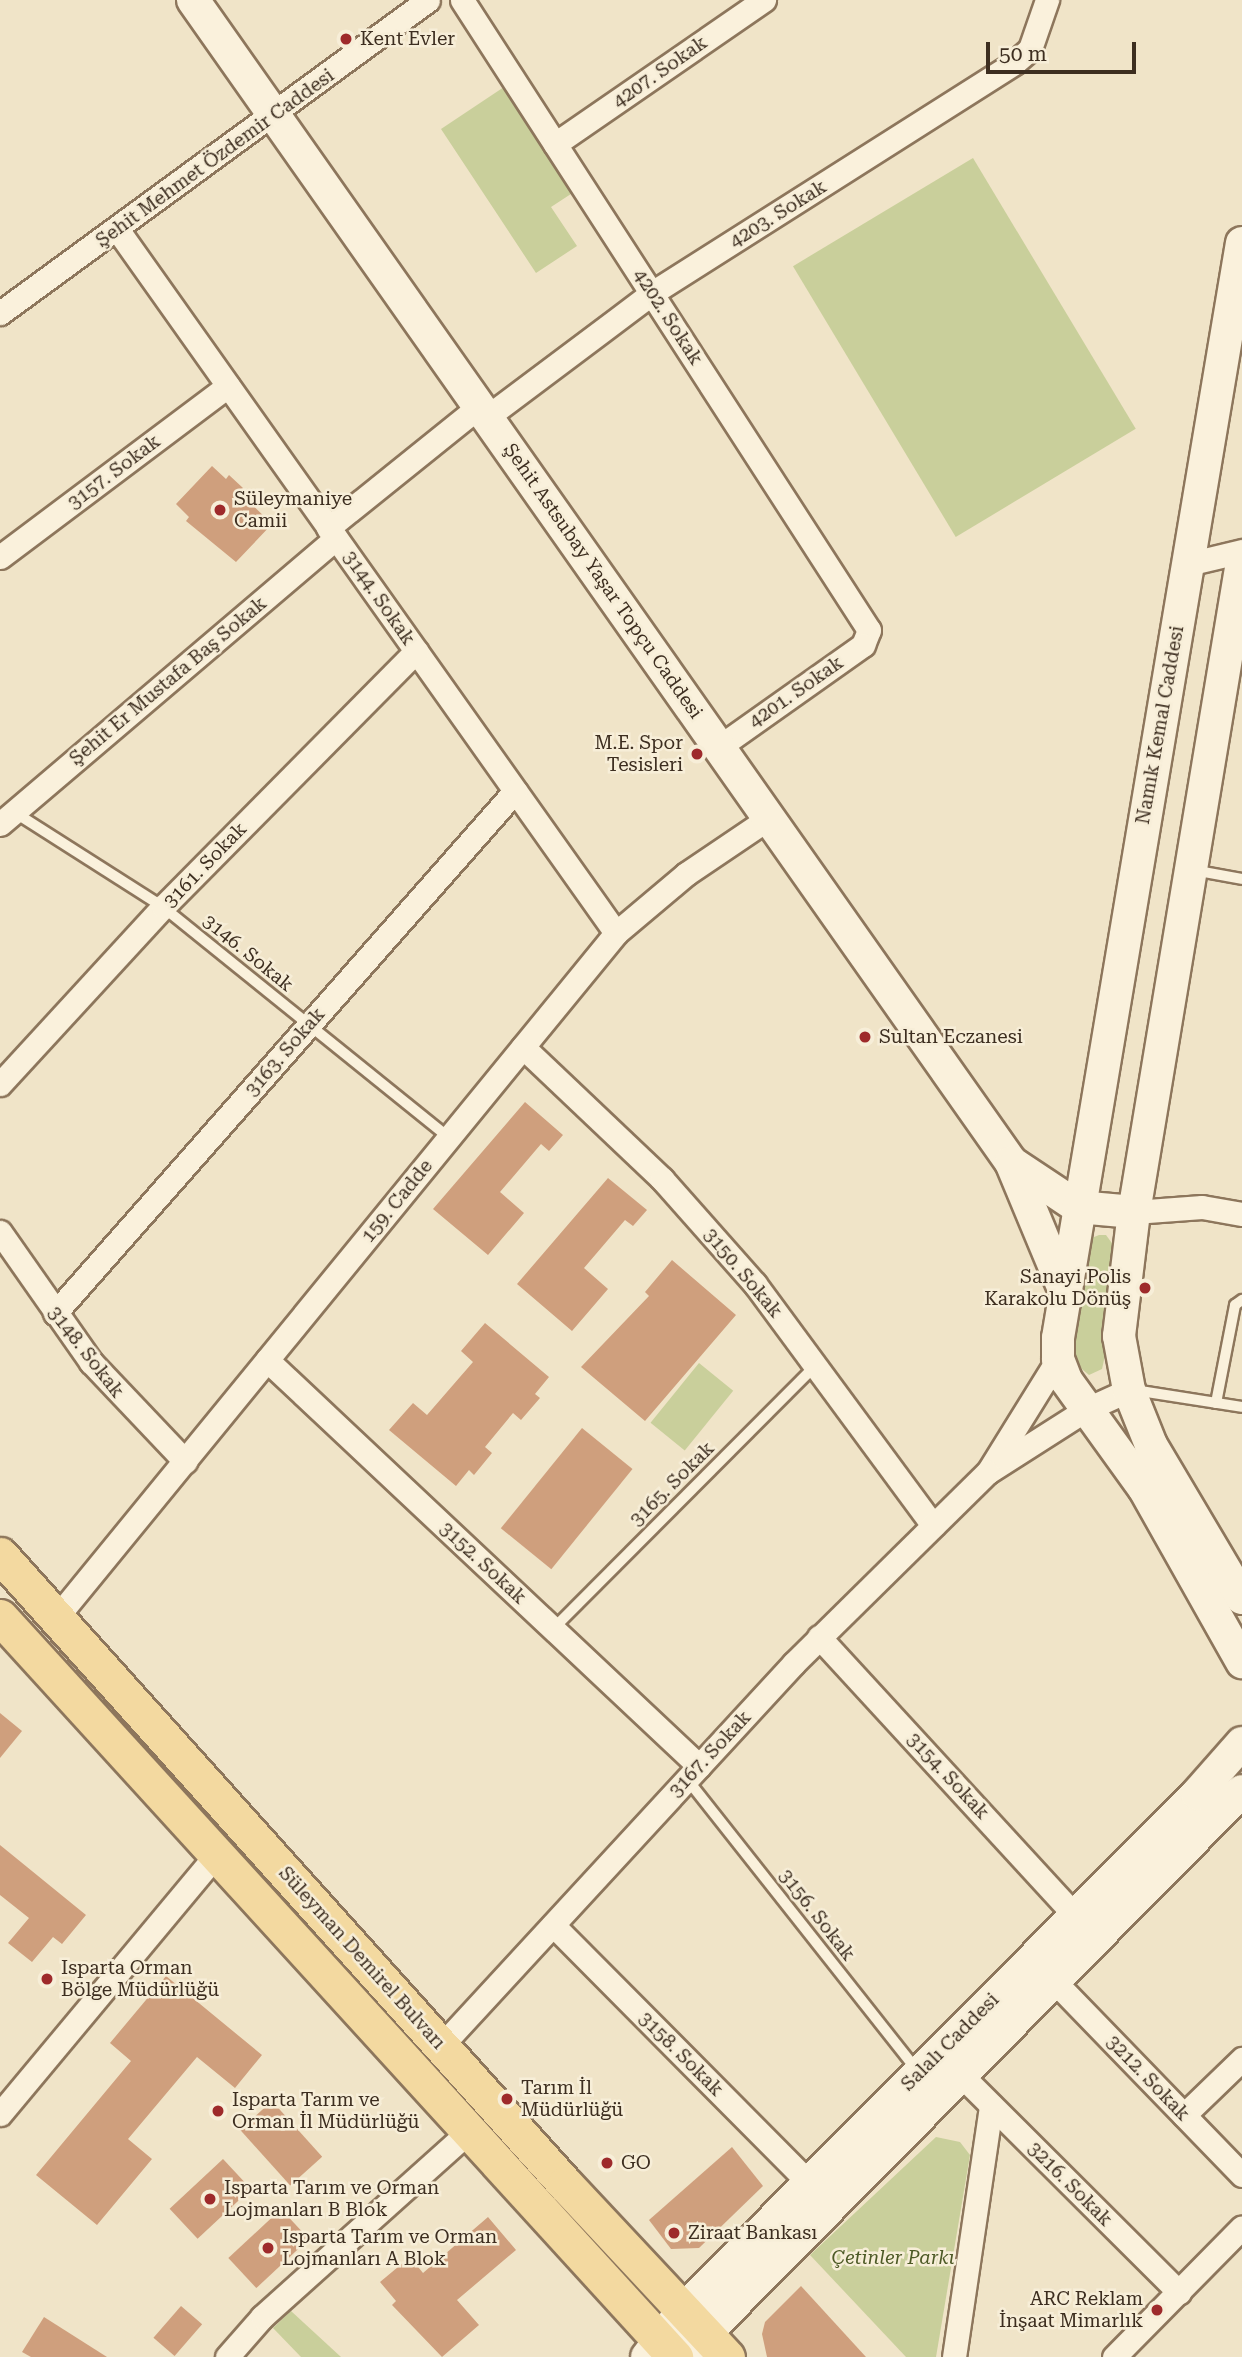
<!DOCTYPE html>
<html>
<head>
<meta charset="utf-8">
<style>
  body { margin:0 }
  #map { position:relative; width:1242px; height:2357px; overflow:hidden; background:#f0e4c8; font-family:"Roboto Serif",serif }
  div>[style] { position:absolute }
  .green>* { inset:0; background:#c9cf9b; transform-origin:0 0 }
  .building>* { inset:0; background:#cf9f7d; transform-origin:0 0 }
  .roads { filter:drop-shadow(2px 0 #8d765c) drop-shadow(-2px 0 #8d765c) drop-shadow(0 2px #8d765c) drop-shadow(0 -2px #8d765c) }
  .lane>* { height:10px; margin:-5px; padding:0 5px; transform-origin:5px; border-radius:5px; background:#faf1dc }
  .street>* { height:23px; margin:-11.5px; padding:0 11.5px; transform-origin:11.5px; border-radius:11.5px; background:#faf1dc }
  .secondary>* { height:32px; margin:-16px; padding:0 16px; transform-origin:16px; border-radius:16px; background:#faf1dc }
  .primary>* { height:35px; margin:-17.5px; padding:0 17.5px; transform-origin:17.5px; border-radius:17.5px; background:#f3d9a0 }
  .dots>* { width:19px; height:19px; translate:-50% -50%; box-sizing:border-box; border:4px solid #f7eed8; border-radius:50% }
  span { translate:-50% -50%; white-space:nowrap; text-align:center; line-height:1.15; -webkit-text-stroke:5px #f7eed8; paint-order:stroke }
  .poi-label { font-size:19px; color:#3d2e20 }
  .left { translate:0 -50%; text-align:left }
  .right { translate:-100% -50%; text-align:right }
  .street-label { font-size:19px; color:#3d2e20 }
  .park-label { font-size:19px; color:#4d5a26; font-style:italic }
  .scale { position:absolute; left:986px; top:42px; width:150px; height:32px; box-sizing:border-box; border:4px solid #3d2e20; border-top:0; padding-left:9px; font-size:21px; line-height:24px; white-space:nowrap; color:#3d2e20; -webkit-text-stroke:5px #f7eed8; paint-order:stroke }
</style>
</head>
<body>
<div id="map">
  <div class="green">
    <i style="clip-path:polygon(504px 87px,574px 192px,551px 207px,577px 246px,536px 273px,441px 129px)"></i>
    <i style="left:973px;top:158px;width:316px;height:210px;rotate:59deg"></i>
    <i style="clip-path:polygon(1099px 1235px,1106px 1235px,1114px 1246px,1104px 1360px,1102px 1369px,1089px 1375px,1077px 1365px,1071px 1341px,1087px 1240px)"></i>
    <i style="left:699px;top:1363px;width:44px;height:77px;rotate:39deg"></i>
    <i style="clip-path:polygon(936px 2137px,960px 2142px,970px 2155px,936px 2357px,906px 2357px,810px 2255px)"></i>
    <i style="clip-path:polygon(291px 2311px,341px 2357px,301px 2357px,273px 2328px)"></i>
  </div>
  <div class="building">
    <i style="clip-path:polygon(212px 466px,226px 479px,229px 475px,243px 488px,239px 492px,272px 524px,236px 562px,186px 521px,189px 517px,176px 504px)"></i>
    <i style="clip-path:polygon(525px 1102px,563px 1135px,549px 1151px,541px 1144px,500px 1192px,524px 1213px,488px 1255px,433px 1209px)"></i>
    <i style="clip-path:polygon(608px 1178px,647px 1210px,633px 1226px,625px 1220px,584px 1268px,608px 1289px,572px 1331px,517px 1284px)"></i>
    <i style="clip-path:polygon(672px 1260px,736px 1315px,645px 1421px,581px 1367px,649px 1296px,645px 1292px)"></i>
    <i style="clip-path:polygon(485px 1323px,549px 1377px,535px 1394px,540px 1398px,521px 1420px,513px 1413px,485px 1447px,492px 1453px,474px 1475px,469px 1470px,456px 1486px,389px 1430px,413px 1403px,427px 1415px,473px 1362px,461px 1351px)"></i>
    <i style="left:582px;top:1428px;width:65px;height:129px;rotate:39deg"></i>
    <i style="clip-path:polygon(0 1713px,22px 1731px,0 1758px)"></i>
    <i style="clip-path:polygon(0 1845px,86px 1915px,62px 1944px,53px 1937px,32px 1962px,8px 1943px,29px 1918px,0 1895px)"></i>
    <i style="clip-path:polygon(166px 1976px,262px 2055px,235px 2088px,197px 2057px,128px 2139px,152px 2159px,97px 2225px,36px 2175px,131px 2061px,110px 2043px)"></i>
    <i style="left:272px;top:2101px;width:75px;height:43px;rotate:48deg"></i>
    <i style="clip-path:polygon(732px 2147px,763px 2186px,699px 2248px,671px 2249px,649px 2220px)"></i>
    <i style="left:223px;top:2159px;width:41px;height:73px;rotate:47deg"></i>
    <i style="left:281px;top:2209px;width:41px;height:72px;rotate:47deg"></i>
    <i style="clip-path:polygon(488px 2217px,516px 2250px,457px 2300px,479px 2325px,442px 2357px,392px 2305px,396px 2301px,380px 2282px,410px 2257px,423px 2273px)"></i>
    <i style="clip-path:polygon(801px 2286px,866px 2357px,767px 2357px,762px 2334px,765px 2322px)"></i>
    <i style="left:181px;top:2306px;width:28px;height:42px;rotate:41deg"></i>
    <i style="clip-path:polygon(44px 2317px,107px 2357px,31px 2357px,22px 2352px)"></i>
  </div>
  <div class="roads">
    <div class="lane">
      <i style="left:14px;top:812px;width:177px;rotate:32.5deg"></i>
      <i style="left:163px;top:907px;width:368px;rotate:38.9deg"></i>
      <i style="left:1193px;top:870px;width:50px;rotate:10.4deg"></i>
      <i style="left:1134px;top:1390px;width:109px;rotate:8.9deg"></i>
      <i style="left:1216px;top:1403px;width:100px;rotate:-79deg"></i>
      <i style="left:1235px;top:1305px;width:9px;rotate:-36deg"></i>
      <i style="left:553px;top:1629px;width:373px;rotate:-45.1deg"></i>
      <i style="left:687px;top:1779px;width:372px;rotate:51.7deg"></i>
    </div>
    <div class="street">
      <i style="left:462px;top:0;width:750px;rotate:57.14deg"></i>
      <i style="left:869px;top:630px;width:16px;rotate:112deg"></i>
      <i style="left:863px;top:645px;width:176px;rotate:144.7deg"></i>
      <i style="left:555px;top:144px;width:254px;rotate:-34.6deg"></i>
      <i style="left:117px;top:229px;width:863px;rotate:54.67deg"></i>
      <i style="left:0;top:313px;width:530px;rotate:-36.18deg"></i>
      <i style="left:487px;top:417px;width:206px;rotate:-36.9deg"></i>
      <i style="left:652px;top:293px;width:429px;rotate:-32.4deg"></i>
      <i style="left:1014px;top:63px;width:21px;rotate:-41deg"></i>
      <i style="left:1030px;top:49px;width:52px;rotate:-70.9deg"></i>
      <i style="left:328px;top:528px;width:195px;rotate:-38.8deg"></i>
      <i style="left:0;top:557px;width:285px;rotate:-36.9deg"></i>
      <i style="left:1188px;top:564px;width:56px;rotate:-13.5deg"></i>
      <i style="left:0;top:824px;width:441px;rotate:-40.4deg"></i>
      <i style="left:523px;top:1047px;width:192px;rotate:43.5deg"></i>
      <i style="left:662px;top:1179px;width:140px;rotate:48.5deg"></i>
      <i style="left:755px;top:1284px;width:300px;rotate:53.6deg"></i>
      <i style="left:0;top:1084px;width:241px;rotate:-47.4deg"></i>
      <i style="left:163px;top:907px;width:360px;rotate:-45.3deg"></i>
      <i style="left:1134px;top:1212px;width:68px;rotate:-4.2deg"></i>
      <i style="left:1202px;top:1207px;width:41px;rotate:9.9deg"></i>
      <i style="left:0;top:1232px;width:159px;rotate:55deg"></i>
      <i style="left:91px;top:1362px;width:137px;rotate:46.5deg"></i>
      <i style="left:55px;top:1313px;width:696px;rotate:-48.61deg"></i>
      <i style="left:1058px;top:1359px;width:133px;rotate:121.8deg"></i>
      <i style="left:988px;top:1472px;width:117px;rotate:-32.5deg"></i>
      <i style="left:1087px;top:1409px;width:46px;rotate:-24.3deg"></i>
      <i style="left:267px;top:1360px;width:593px;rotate:43.22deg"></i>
      <i style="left:56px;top:1618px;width:885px;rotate:-50.73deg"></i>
      <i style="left:616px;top:933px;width:92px;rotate:-40.1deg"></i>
      <i style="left:686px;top:874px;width:100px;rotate:-34deg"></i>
      <i style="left:819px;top:1637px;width:379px;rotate:47.4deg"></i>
      <i style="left:553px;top:1925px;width:363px;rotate:45.2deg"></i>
      <i style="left:1054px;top:1981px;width:270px;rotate:45.9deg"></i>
      <i style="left:441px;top:2046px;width:521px;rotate:-47.33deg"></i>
      <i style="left:794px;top:1663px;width:272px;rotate:-44.6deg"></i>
      <i style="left:961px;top:2075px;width:308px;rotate:44.9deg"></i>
      <i style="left:0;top:2114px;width:336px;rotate:-50.2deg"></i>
      <i style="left:1184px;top:2115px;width:81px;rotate:-44deg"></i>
      <i style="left:227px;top:2357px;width:53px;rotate:-48.8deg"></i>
      <i style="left:262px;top:2317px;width:275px;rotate:-41.9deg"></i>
      <i style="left:954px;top:2357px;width:254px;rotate:-81.6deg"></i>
      <i style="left:1114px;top:2357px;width:182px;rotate:-45.4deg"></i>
    </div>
    <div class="secondary">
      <i style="left:193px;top:0;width:1421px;rotate:54.86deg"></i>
      <i style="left:1011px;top:1162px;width:135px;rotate:67.4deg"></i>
      <i style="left:1242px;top:243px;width:1110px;rotate:99.54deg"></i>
      <i style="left:1058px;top:1338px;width:21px;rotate:90deg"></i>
      <i style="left:1058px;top:1359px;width:22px;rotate:69deg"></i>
      <i style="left:1066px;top:1380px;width:133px;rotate:54.2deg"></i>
      <i style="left:1144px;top:1488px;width:200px;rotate:60.6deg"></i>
      <i style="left:1242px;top:562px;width:659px;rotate:99.43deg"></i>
      <i style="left:1134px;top:1212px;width:125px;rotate:96.9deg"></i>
      <i style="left:1119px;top:1336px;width:55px;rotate:79.5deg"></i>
      <i style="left:1129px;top:1390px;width:59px;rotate:68.2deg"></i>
      <i style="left:1151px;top:1445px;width:178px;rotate:59.3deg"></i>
      <i style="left:1015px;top:1165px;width:76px;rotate:33.7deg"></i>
      <i style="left:1078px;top:1207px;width:56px;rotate:5.1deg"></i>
      <i style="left:647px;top:2357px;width:59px;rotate:-52.5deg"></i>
      <i style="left:683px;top:2310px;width:728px;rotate:-45.11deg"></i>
      <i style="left:1197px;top:1794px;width:68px;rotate:-48.6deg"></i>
      <i style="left:682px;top:2357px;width:796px;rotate:-45.31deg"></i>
    </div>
    <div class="primary">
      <i style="left:0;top:1555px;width:845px;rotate:48.07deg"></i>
      <i style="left:565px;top:2184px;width:237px;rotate:46.9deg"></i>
      <i style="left:0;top:1617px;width:1002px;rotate:47.63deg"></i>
    </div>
  </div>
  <div class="dots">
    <i style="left:346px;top:39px;background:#9e2a2b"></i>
    <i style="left:220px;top:510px;background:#9e2a2b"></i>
    <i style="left:697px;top:754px;background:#9e2a2b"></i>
    <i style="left:865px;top:1037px;background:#9e2a2b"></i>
    <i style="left:1145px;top:1288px;background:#9e2a2b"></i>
    <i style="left:47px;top:1979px;background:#9e2a2b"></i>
    <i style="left:507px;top:2099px;background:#9e2a2b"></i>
    <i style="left:218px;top:2111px;background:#9e2a2b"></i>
    <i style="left:607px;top:2163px;background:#9e2a2b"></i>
    <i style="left:210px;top:2199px;background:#9e2a2b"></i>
    <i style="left:674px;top:2233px;background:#9e2a2b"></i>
    <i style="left:268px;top:2248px;background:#9e2a2b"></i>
    <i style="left:1157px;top:2310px;background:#9e2a2b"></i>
  </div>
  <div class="poi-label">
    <span class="left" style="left:360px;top:39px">Kent Evler</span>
    <span class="left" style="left:234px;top:510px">Süleymaniye<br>Camii</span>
    <span class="right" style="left:683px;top:754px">M.E. Spor<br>Tesisleri</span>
    <span class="left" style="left:879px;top:1037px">Sultan Eczanesi</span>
    <span class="right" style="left:1131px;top:1288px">Sanayi Polis<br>Karakolu Dönüş</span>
    <span class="left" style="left:61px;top:1979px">Isparta Orman<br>Bölge Müdürlüğü</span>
    <span class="left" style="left:521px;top:2099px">Tarım İl<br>Müdürlüğü</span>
    <span class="left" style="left:232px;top:2111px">Isparta Tarım ve<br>Orman İl Müdürlüğü</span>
    <span class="left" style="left:621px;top:2163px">GO</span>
    <span class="left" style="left:224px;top:2199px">Isparta Tarım ve Orman<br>Lojmanları B Blok</span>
    <span class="left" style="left:688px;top:2233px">Ziraat Bankası</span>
    <span class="left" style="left:282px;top:2248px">Isparta Tarım ve Orman<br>Lojmanları A Blok</span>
    <span class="right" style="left:1143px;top:2310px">ARC Reklam<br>İnşaat Mimarlık</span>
  </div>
  <div class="street-label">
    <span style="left:660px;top:72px;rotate:-35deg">4207. Sokak</span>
    <span style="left:215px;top:158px;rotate:-36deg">Şehit Mehmet Özdemir Caddesi</span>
    <span style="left:778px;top:214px;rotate:-32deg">4203. Sokak</span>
    <span style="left:668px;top:317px;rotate:57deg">4202. Sokak</span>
    <span style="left:114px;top:472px;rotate:-37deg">3157. Sokak</span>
    <span style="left:603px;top:581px;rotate:55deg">Şehit Astsubay Yaşar Topçu Caddesi</span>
    <span style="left:379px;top:598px;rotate:55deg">3144. Sokak</span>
    <span style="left:168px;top:681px;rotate:-40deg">Şehit Er Mustafa Baş Sokak</span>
    <span style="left:796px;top:692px;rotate:-35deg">4201. Sokak</span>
    <span style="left:1160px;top:725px;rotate:-80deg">Namık Kemal Caddesi</span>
    <span style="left:205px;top:865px;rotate:-46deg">3161. Sokak</span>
    <span style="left:248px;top:953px;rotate:39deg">3146. Sokak</span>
    <span style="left:285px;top:1052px;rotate:-49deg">3163. Sokak</span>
    <span style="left:397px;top:1201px;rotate:-51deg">159. Cadde</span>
    <span style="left:743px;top:1273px;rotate:50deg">3150. Sokak</span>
    <span style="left:86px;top:1352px;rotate:52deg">3148. Sokak</span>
    <span style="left:672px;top:1484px;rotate:-45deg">3165. Sokak</span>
    <span style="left:483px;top:1563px;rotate:43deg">3152. Sokak</span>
    <span style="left:710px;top:1754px;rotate:-47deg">3167. Sokak</span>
    <span style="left:948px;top:1776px;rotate:47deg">3154. Sokak</span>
    <span style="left:817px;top:1915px;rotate:52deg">3156. Sokak</span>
    <span style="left:362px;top:1958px;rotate:48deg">Süleyman Demirel Bulvarı</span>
    <span style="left:950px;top:2042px;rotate:-45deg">Salalı Caddesi</span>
    <span style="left:681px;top:2054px;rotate:45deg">3158. Sokak</span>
    <span style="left:1148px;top:2078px;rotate:46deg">3212. Sokak</span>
    <span style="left:1070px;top:2184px;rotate:45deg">3216. Sokak</span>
  </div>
  <div class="park-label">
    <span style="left:893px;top:2258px">Çetinler Parkı</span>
  </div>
  <div class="scale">50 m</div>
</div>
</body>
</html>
